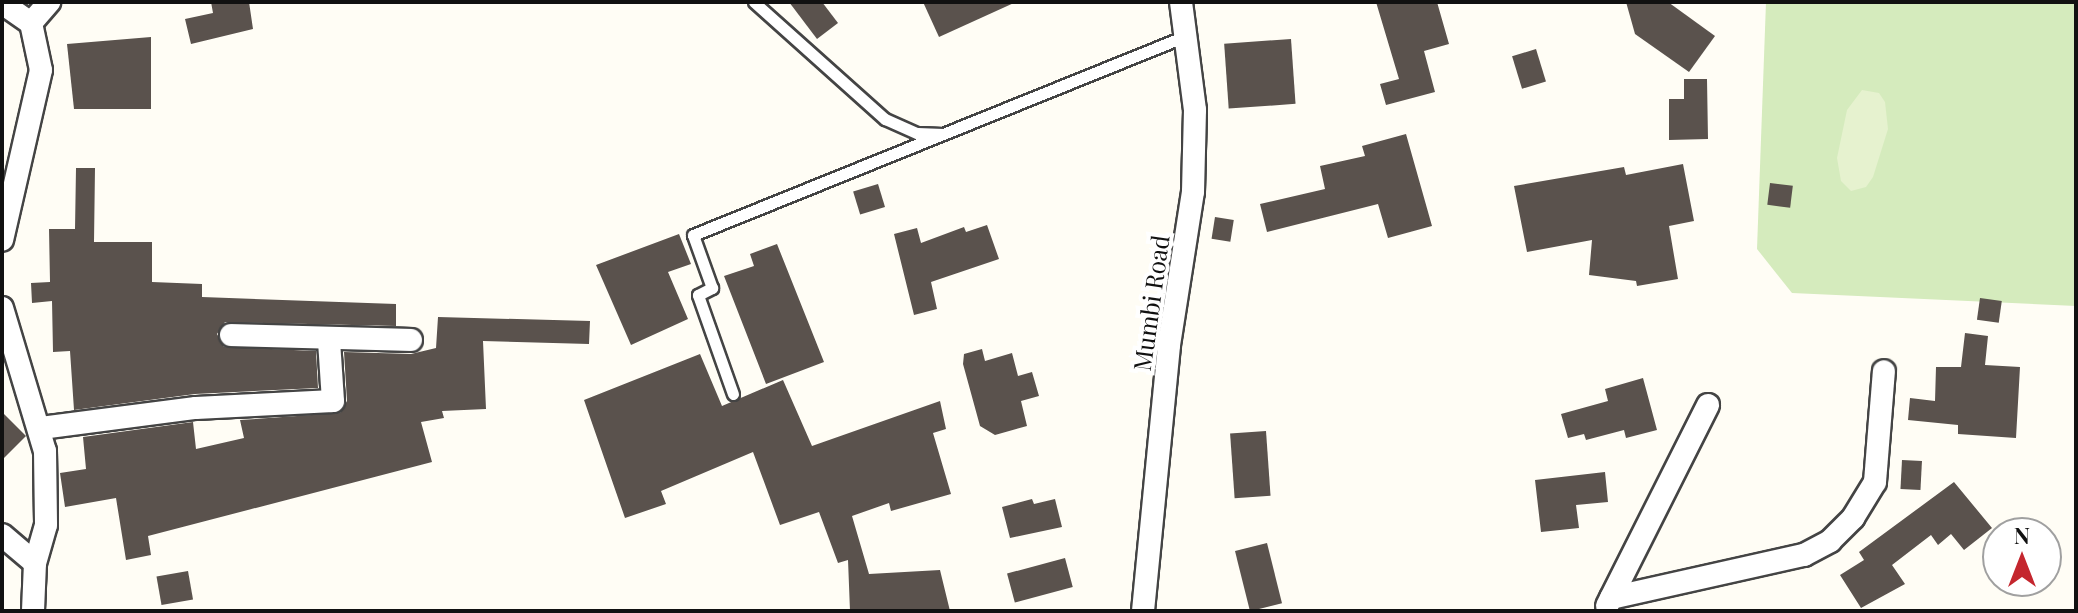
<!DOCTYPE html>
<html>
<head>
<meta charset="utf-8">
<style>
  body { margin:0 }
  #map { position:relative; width:2078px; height:613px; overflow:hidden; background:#fffdf5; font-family:"Playfair Display",serif }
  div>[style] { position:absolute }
  .green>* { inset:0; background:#d5ebbd }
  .pitch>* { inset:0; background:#e6f2cf }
  .building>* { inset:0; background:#5a524d; transform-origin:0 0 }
  .roads { filter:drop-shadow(2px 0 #444) drop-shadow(-2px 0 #444) drop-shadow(0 2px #444) drop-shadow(0 -2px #444) }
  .service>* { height:11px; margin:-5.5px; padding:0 5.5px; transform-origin:5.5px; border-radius:5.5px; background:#fff }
  .minor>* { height:22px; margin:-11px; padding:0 11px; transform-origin:11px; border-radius:11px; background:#fff }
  span { translate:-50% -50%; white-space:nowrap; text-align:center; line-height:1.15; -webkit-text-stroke:8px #fff; paint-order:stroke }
  .street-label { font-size:24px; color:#111 }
  .frame { position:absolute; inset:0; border:4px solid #111; pointer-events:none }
  .north { position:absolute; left:1982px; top:517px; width:80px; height:80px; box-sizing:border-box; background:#fff; border:2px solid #a0a0a0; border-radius:50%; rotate:0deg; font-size:22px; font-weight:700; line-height:32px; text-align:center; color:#111 }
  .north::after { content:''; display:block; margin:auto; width:28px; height:36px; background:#c4262e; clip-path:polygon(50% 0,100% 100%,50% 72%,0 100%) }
</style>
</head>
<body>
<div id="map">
  <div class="green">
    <i style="clip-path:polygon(1766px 2px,2076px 2px,2076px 306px,1792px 293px,1757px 249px)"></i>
  </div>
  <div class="pitch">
    <i style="clip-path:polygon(1862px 90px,1879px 93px,1885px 102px,1888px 129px,1873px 177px,1866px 187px,1851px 191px,1841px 181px,1837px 158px,1847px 110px)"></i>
  </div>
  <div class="building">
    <i style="clip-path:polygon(211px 2px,249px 2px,253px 29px,191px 44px,185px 19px,213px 13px)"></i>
    <i style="clip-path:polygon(789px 2px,822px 2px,838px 23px,817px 39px)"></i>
    <i style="clip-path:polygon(923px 2px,1016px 2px,939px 37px)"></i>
    <i style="clip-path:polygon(1376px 2px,1437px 2px,1449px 44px,1424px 51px,1435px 92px,1386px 105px,1380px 84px,1399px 79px)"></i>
    <i style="clip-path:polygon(1626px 2px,1668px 2px,1715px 36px,1689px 72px,1635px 34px)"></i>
    <i style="clip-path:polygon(151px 37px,151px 109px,74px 109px,67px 44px)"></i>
    <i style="left:1291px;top:39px;width:65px;height:67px;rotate:86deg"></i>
    <i style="left:1536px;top:49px;width:34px;height:25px;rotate:73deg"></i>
    <i style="clip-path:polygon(1684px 79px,1707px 79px,1708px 139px,1669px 140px,1669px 99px,1684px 99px)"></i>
    <i style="clip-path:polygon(1406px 134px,1432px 226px,1388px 238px,1378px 204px,1267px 232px,1260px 204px,1325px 189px,1320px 166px,1365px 156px,1362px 146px)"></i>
    <i style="clip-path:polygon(1683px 164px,1694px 221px,1669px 226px,1678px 279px,1637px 286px,1636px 281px,1589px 275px,1592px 240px,1527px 252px,1514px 186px,1624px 167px,1626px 175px)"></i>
    <i style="clip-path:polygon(76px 168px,95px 168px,94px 242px,152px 242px,152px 282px,202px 284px,202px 297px,396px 304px,396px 326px,225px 322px,217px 334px,224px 347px,316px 351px,318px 388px,195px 394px,74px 410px,70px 351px,53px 352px,52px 301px,32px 303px,31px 283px,50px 282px,49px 229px,75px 229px)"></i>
    <i style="left:1770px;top:183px;width:23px;height:22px;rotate:7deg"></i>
    <i style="left:878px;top:184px;width:24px;height:26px;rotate:73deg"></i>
    <i style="left:1215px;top:217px;width:19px;height:22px;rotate:9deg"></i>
    <i style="clip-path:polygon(987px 225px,999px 259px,931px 282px,937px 309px,914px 315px,894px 234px,917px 228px,921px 243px,964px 227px,966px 232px)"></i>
    <i style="clip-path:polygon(679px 234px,691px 264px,668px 272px,688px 319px,631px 345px,596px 265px)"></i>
    <i style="clip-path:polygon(777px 244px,824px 362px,766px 384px,724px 276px,754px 266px,750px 254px)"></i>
    <i style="left:1980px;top:298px;width:22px;height:22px;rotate:8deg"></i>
    <i style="clip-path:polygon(438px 317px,590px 321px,589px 344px,483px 341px,486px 409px,442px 411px,444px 418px,421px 422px,432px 462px,148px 536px,151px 555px,126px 560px,116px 498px,65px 507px,60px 473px,86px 469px,83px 437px,193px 422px,196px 449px,244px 438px,240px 420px,340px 413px,347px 401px,344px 352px,411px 354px,436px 348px)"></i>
    <i style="clip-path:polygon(1965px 333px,1988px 336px,1985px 365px,2020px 367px,2016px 438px,1958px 434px,1958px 425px,1908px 420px,1910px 398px,1935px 401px,1936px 367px,1961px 367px)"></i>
    <i style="clip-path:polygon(982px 349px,985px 361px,1012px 353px,1018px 376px,1032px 372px,1039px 396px,1021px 401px,1027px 426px,995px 435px,980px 426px,963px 364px,964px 354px)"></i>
    <i style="clip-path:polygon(700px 354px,722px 406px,783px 380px,812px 446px,940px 401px,946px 429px,933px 433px,951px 494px,891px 511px,889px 503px,852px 516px,869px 574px,940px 570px,950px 611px,850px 611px,848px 560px,838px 563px,819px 512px,780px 525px,753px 452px,661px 491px,666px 504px,625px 518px,584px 400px)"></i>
    <i style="clip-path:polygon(1643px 378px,1657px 430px,1626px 438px,1624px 430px,1586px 440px,1584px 434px,1568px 438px,1561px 414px,1608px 401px,1605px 389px)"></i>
    <i style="clip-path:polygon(2px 412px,26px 436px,2px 460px)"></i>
    <i style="left:1266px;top:431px;width:65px;height:36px;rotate:86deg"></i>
    <i style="left:1902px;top:460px;width:20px;height:29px;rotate:3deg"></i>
    <i style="clip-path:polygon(1605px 472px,1608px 502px,1576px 505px,1579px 528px,1541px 532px,1535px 480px)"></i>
    <i style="clip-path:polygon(1954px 482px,1992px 528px,1964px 550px,1951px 534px,1938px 545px,1931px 535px,1892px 565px,1905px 584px,1861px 608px,1840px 575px,1864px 560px,1859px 552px)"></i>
    <i style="clip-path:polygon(1032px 499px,1034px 504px,1055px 499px,1062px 527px,1010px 538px,1002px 507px)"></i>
    <i style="left:1267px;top:543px;width:62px;height:33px;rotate:76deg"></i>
    <i style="left:1065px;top:558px;width:30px;height:60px;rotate:75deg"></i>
    <i style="left:188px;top:571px;width:29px;height:32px;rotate:80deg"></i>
  </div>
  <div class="roads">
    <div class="service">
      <i style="left:754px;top:2px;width:176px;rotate:41.8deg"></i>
      <i style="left:885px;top:119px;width:35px;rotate:24deg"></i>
      <i style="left:917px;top:133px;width:26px;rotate:2deg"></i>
      <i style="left:733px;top:394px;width:105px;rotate:-109.5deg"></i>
      <i style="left:698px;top:295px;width:16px;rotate:-27deg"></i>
      <i style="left:712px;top:288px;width:56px;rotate:-109.7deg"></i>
      <i style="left:693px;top:235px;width:534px;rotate:-22deg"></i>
    </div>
    <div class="minor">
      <i style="left:2px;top:3px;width:35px;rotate:35deg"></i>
      <i style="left:31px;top:23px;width:48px;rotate:78deg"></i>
      <i style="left:41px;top:70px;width:174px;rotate:102.9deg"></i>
      <i style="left:31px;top:23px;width:28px;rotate:-49deg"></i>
      <i style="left:2px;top:308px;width:149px;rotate:73.3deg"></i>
      <i style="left:45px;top:451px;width:74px;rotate:89.2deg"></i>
      <i style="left:46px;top:525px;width:40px;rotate:106deg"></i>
      <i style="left:231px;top:335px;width:180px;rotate:1.6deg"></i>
      <i style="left:41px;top:428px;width:156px;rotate:-7.4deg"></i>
      <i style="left:196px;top:408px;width:137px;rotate:-2.9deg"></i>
      <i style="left:333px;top:401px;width:61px;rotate:-93.8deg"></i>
      <i style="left:2px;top:535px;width:43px;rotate:40.3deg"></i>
      <i style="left:35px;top:563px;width:48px;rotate:92.4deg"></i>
      <i style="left:1611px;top:598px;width:198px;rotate:-12.6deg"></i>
      <i style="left:1804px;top:555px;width:30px;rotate:-28deg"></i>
      <i style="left:1830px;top:541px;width:33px;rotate:-45deg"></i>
      <i style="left:1853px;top:518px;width:42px;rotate:-58.6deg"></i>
      <i style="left:1875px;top:482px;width:111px;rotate:-85.4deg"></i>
      <i style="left:1607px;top:606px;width:225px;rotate:-63.3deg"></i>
      <i style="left:1143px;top:611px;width:267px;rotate:-84.4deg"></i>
      <i style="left:1169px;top:345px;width:155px;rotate:-81.1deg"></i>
      <i style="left:1193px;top:192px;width:82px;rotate:-88.6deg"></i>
      <i style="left:1195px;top:110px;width:109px;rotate:-97.4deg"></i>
    </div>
  </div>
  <div class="street-label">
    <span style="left:1151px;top:303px;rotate:-82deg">Mumbi Road</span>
  </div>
  <div class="frame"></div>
  <div class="north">N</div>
</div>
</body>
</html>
